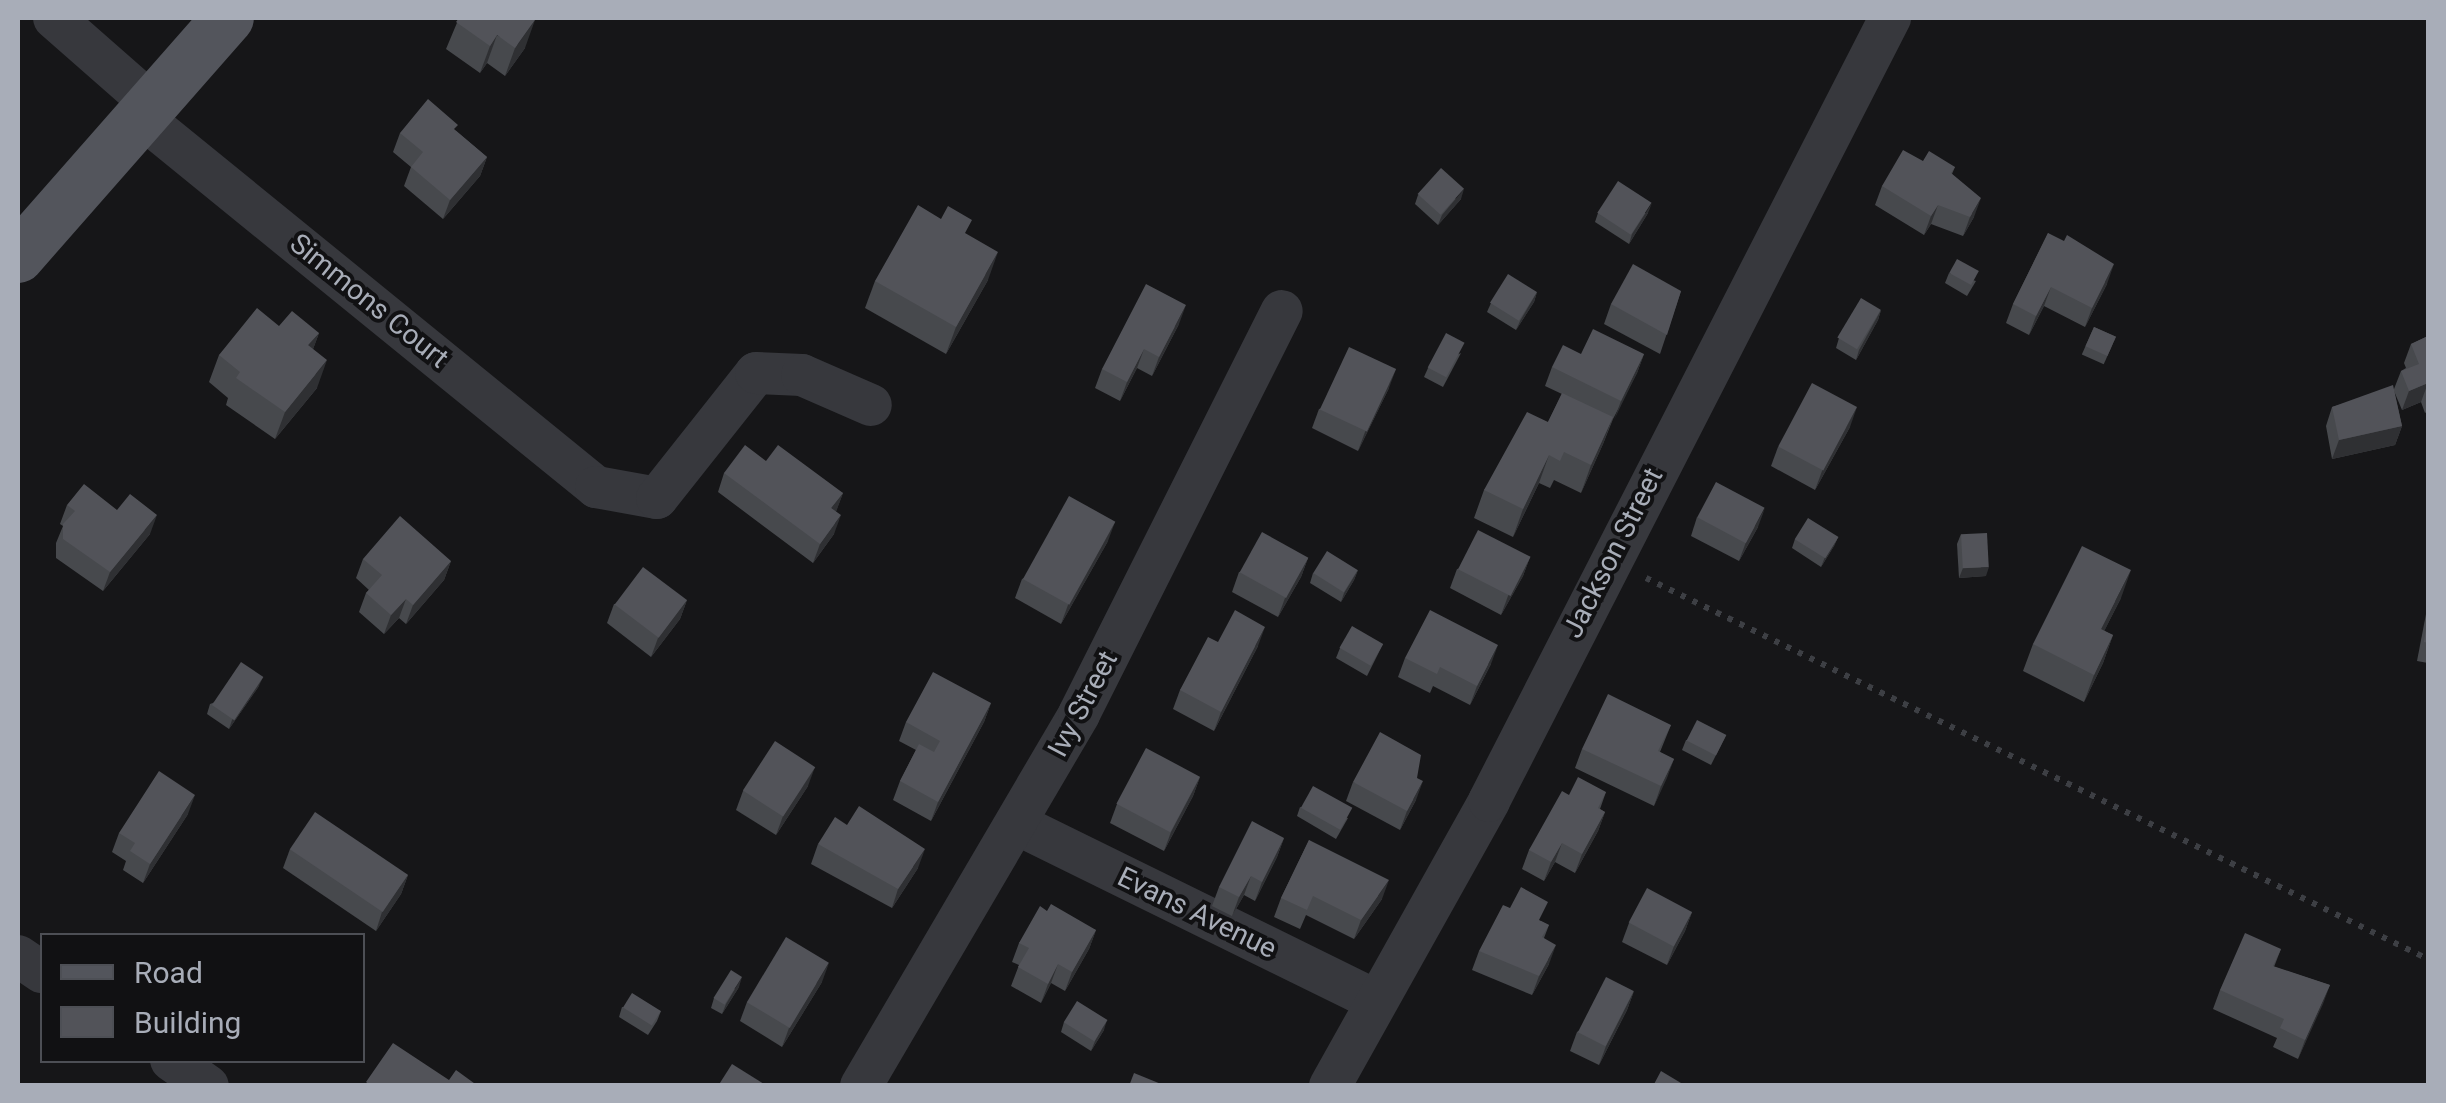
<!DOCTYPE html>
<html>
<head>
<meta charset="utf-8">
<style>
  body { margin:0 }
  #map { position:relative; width:2446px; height:1103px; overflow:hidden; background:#161618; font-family:Roboto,sans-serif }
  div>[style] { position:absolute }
  .path>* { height:6px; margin-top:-3px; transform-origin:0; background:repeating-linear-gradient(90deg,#3d3f44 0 5px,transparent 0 13px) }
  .minor>* { height:42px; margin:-21px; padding:0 21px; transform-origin:21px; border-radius:21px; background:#37383d }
  .major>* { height:52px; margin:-26px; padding:0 26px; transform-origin:26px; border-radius:26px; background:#53555c }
  .wall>* { inset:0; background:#47494d; transform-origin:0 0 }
  .shaded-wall>* { inset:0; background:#2f3033 }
  .building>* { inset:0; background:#525359; transform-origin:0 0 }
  span { translate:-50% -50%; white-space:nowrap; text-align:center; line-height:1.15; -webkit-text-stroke:8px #111113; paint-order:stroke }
  .street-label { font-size:28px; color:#a8adb8 }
  .frame { position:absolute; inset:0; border:20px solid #a8adb8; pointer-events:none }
  .legend { position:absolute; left:40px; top:933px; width:325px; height:130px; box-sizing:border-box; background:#111113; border:2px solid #4d4f55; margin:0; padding:12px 18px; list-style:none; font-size:30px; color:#a8adb8 }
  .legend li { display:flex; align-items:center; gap:20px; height:50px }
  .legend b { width:50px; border:2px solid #4d4f55 }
</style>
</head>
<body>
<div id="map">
  <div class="path">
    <i style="left:1646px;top:578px;width:870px;rotate:25.98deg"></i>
  </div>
  <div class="minor">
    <i style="left:54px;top:18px;width:130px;rotate:41.3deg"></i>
    <i style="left:140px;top:116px;width:588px;rotate:39.13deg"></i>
    <i style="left:596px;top:487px;width:62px;rotate:10.2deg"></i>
    <i style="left:657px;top:498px;width:159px;rotate:-51.6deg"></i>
    <i style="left:756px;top:373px;width:46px;rotate:2.5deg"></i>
    <i style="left:802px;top:375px;width:75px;rotate:23.5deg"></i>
    <i style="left:1017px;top:824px;width:400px;rotate:26.2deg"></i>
    <i style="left:18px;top:956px;width:29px;rotate:34deg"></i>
    <i style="left:171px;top:1060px;width:45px;rotate:35.1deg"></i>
    <i style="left:861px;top:1086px;width:431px;rotate:-59.6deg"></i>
    <i style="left:1079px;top:714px;width:451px;rotate:-63.3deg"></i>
    <i style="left:1330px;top:1086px;width:326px;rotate:-60.8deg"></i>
    <i style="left:1489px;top:801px;width:880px;rotate:-62.88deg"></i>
  </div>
  <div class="major">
    <i style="left:18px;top:257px;width:318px;rotate:-48.7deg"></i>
  </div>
  <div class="wall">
    <i style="clip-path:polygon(459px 18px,525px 48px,505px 76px,487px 63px,480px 73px,446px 49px)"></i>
    <i style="clip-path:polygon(456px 131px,487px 157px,480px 176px,443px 219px,404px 186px,411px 167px,393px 152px,400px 133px)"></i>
    <i style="clip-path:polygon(1923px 161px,1955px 167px,1952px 174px,1974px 217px,1963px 236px,1931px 224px,1924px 235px,1875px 205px,1882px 186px)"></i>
    <i style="clip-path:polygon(1418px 195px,1461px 199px,1438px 225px,1415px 204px)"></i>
    <i style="clip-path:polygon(1598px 213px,1648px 213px,1629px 244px,1595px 222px)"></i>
    <i style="clip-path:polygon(2048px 233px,2107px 284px,2085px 327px,2044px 306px,2029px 335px,2006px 323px,2013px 304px)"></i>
    <i style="clip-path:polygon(967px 235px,988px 280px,946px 354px,865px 308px,875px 281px)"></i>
    <i style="clip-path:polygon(1949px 273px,1976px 281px,1967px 296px,1945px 283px)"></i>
    <i style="clip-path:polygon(1681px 291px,1660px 354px,1604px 324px,1611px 304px)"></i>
    <i style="clip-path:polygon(1537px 292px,1534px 302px,1516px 330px,1487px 312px,1491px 303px)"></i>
    <i style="clip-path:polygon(1881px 310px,1878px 320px,1856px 360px,1836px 348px,1839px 338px)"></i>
    <i style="clip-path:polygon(1179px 324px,1152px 376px,1137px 368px,1120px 401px,1095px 388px,1102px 369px)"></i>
    <i style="clip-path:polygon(279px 326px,319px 333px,313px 349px,317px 388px,275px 439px,226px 405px,228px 398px,209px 382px,219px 355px)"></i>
    <i style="left:2094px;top:327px;width:24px;height:30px;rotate:24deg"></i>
    <i style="clip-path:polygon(2428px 336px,2428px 411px,2425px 413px,2421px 402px,2402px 410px,2394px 391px,2402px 426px,2395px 445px,2332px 459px,2326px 426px,2332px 407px,2394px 389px,2401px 371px,2406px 368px,2404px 363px,2411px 344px)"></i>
    <i style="clip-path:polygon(1461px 353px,1443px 387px,1424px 377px,1428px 368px)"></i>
    <i style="clip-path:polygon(1644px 354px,1637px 373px,1613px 419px,1603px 444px,1581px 493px,1554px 480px,1550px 488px,1539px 483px,1513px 537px,1474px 518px,1484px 490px,1548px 422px,1562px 394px,1545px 386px,1552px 367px)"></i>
    <i style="clip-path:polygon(1389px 388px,1358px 451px,1312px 428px,1319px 409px)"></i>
    <i style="clip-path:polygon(1850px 427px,1815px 490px,1771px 466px,1778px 447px)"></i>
    <i style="clip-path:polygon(766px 461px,843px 493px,836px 511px,834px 534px,813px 563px,718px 492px,724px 473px)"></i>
    <i style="clip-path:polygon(67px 505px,117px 510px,150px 534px,103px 591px,56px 558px,56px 543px,63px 526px,60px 524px)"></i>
    <i style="clip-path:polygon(1697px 517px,1758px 527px,1739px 561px,1691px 536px)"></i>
    <i style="clip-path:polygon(1961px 534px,1986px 576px,1959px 578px,1957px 544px)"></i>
    <i style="clip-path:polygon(1838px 537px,1834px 546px,1821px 567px,1792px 548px,1795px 539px)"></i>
    <i style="clip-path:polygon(1108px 541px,1061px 624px,1015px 598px,1022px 579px)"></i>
    <i style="clip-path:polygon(1530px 557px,1523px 576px,1501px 615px,1450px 588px,1457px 569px)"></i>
    <i style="clip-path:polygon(1308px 558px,1301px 577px,1278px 617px,1232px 592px,1239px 572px)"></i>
    <i style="clip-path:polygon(363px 559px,451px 561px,444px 580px,406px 624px,399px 618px,384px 634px,359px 612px,366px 593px,369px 590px,356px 578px)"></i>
    <i style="clip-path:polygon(1358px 570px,1354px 580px,1341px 602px,1310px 583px,1313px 573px)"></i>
    <i style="clip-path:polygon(2121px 598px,2104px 631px,2113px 635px,2103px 663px,2084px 702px,2023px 671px,2033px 644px)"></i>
    <i style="clip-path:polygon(687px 600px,680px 619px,651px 657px,607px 623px,614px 604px)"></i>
    <i style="clip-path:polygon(2428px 605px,2428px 663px,2417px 661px,2426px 614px)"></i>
    <i style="clip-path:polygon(1218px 642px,1258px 646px,1214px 731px,1173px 709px,1180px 690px)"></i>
    <i style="clip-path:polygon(1383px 644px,1367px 676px,1336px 658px,1340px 648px)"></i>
    <i style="clip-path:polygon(1405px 658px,1491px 664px,1470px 705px,1433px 686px,1430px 693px,1398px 677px)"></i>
    <i style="clip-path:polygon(259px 686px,229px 729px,207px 714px,210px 704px)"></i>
    <i style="clip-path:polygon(991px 703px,984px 722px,931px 821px,893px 800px,900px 781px,916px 750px,899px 741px,906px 722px)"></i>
    <i style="clip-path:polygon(1671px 725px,1660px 752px,1674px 759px,1654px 806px,1575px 768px,1582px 749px)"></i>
    <i style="clip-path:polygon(1726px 735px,1711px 765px,1682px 750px,1686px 740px)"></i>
    <i style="clip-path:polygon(1200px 777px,1193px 796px,1164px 851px,1110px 823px,1117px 804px)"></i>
    <i style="clip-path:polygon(1353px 782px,1416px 800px,1400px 830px,1346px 801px)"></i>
    <i style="clip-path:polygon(808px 786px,776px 835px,736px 810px,743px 791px)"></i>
    <i style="clip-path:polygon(1606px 792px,1600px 809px,1605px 812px,1598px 831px,1575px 873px,1555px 862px,1544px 881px,1522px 869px,1529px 850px,1569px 795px)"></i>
    <i style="clip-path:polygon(1300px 807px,1348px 818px,1336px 839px,1297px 816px)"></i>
    <i style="clip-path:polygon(188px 814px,143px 883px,123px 870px,126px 861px,112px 852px,119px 833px)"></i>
    <i style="clip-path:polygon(1284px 838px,1277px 857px,1255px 901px,1244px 895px,1232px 916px,1212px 906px,1219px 887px)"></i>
    <i style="clip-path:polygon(1309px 840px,1382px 899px,1354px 939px,1306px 915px,1300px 929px,1274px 917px,1281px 898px)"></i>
    <i style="clip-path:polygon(818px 844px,918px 868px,892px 908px,811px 864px)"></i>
    <i style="clip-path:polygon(290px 849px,408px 875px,401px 894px,376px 931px,283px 868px)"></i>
    <i style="clip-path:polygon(1047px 911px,1096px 930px,1089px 949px,1065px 991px,1051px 983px,1041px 1003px,1011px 986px,1019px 965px,1012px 962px,1019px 943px)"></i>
    <i style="clip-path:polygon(1692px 912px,1685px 931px,1667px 965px,1622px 942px,1629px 923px)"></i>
    <i style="clip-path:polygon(1541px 921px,1549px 925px,1544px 938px,1549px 964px,1532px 995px,1472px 970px,1479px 951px)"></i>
    <i style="clip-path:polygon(2281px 949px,2274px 967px,2330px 985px,2298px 1059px,2273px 1047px,2277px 1038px,2213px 1009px,2220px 990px)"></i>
    <i style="clip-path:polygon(822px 982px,782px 1047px,740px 1021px,747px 1002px)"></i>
    <i style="clip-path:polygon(739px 987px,722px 1014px,711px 1008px,714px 998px)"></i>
    <i style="clip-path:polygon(1634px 991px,1627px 1010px,1599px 1065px,1570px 1051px,1577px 1032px)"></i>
    <i style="clip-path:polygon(622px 1007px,661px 1011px,657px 1021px,648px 1035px,619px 1017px)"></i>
    <i style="clip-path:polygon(1064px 1022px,1104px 1030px,1091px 1051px,1061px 1032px)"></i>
  </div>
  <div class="shaded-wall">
    <i style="clip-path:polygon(535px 20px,525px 48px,505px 76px,515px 48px)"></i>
    <i style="clip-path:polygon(497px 35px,487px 63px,480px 73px,490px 46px)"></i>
    <i style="clip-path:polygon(487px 157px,480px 176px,443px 219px,450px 200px)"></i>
    <i style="clip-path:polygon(1464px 189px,1461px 199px,1438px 225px,1442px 215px)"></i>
    <i style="clip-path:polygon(1981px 198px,1974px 217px,1963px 236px,1970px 217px)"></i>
    <i style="clip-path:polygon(1652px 203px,1648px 213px,1629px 244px,1632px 234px)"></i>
    <i style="clip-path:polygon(1938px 205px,1931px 224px,1924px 235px,1931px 216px)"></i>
    <i style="clip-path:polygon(998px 252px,988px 280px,946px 354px,956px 327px)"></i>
    <i style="clip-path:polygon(2114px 264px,2107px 284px,2085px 327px,2092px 308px)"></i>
    <i style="clip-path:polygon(2051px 287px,2044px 306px,2029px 335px,2036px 316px)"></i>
    <i style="clip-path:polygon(1537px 292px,1534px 302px,1516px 330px,1520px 321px)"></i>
    <i style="clip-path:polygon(1186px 305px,1179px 324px,1152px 376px,1159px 357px)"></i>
    <i style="clip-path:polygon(1881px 310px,1878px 320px,1856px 360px,1859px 350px)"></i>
    <i style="clip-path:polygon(319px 333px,309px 360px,308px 345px)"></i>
    <i style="clip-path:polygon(1144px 349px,1137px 368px,1120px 401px,1127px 382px)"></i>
    <i style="clip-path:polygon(1644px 354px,1637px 373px,1614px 420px,1621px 401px)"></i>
    <i style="clip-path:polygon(327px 360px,317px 388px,275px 439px,285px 412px)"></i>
    <i style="clip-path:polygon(1396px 369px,1389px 388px,1358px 451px,1365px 432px)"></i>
    <i style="clip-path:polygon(2428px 383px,2421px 402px,2402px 410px,2409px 391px)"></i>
    <i style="clip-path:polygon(1857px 407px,1850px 427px,1815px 490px,1822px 471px)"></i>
    <i style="clip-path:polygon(1613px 417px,1603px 444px,1581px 493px,1591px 465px)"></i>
    <i style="clip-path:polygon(2402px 426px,2395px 445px,2332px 459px,2339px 440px)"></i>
    <i style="clip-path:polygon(1549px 455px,1539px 483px,1513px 537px,1523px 509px)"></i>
    <i style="clip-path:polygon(843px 493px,836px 512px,831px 508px)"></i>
    <i style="clip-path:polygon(1765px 508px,1758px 527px,1739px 561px,1746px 542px)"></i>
    <i style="clip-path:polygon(157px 515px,150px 534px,103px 591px,110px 572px)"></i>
    <i style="clip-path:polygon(841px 515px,834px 534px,813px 563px,820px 544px)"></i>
    <i style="clip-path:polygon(1115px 522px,1108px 541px,1061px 624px,1068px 605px)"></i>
    <i style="clip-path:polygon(1838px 537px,1834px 546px,1821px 567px,1825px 557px)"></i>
    <i style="clip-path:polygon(1530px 557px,1523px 576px,1501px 615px,1508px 596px)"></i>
    <i style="clip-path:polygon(1308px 558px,1301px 577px,1278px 617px,1285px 598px)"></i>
    <i style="clip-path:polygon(451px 561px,444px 580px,406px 624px,413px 605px)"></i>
    <i style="clip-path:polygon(1989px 567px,1986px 576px,1959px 578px,1963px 568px)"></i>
    <i style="clip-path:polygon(1358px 570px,1354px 580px,1341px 602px,1344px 593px)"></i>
    <i style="clip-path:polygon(2131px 570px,2121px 598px,2091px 657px,2101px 629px)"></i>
    <i style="clip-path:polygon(406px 599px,399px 618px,384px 634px,391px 615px)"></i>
    <i style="clip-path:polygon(687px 600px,680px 619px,651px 657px,658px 638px)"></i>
    <i style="clip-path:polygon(1265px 627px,1258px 646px,1214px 731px,1221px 712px)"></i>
    <i style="clip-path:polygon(2113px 635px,2103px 663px,2084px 702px,2094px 675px)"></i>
    <i style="clip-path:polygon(1498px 645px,1491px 664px,1470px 705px,1477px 686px)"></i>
    <i style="clip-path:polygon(263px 677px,259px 686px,229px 729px,232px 720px)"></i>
    <i style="clip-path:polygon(991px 703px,984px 722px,931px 821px,938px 802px)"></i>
    <i style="clip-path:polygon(1674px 759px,1667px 778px,1654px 806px,1661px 786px)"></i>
    <i style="clip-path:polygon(815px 767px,808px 786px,776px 835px,783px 816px)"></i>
    <i style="clip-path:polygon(1200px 777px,1193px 796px,1164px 851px,1171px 832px)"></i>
    <i style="clip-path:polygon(1423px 781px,1416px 800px,1400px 830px,1407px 811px)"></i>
    <i style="clip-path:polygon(195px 795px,188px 814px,143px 883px,150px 864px)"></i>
    <i style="clip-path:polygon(1605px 812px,1598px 831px,1575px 873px,1582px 854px)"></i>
    <i style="clip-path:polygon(1284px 838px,1277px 857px,1255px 901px,1262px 882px)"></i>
    <i style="clip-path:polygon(1562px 843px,1555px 862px,1544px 881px,1551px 862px)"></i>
    <i style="clip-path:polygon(925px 849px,918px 868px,892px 908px,898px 889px)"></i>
    <i style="clip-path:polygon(408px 875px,401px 894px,376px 931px,382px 912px)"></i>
    <i style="clip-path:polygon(1251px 876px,1244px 895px,1232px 916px,1239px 897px)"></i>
    <i style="clip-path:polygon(1389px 880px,1382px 899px,1354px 939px,1361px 920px)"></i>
    <i style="clip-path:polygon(1692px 912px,1685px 931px,1667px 965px,1674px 946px)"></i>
    <i style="clip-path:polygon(1096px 930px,1089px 949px,1065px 991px,1072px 972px)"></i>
    <i style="clip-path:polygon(1556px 945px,1549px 964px,1532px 995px,1539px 976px)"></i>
    <i style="clip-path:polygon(829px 963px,822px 982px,782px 1047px,789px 1028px)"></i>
    <i style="clip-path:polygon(1058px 964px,1051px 983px,1041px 1003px,1048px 984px)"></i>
    <i style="clip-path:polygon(742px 977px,739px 987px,722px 1014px,726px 1004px)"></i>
    <i style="clip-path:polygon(2330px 985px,2323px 1004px,2298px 1059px,2305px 1040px)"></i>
    <i style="clip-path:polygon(1634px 991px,1627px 1010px,1599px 1065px,1606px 1046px)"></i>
    <i style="clip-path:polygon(1107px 1020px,1104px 1030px,1091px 1051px,1095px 1041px)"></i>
  </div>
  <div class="building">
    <i style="clip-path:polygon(459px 18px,531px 18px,535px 20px,515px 48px,497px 35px,490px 46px,456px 22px)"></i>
    <i style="clip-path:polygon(428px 99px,458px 125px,454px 129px,487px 157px,450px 200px,411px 167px,423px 152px,400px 133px)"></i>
    <i style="clip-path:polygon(1903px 150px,1923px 161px,1929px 151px,1955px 167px,1951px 173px,1981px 198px,1970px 217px,1938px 205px,1931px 216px,1882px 186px)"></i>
    <i style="left:1441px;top:168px;width:31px;height:35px;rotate:42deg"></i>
    <i style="left:1618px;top:181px;width:40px;height:38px;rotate:33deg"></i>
    <i style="clip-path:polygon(918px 205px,941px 219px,948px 206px,972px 220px,965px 233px,998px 252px,956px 327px,875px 281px)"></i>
    <i style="clip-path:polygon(2048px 233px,2064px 241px,2067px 235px,2114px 264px,2092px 308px,2051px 287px,2036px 316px,2013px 304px)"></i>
    <i style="left:1957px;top:259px;width:25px;height:16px;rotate:29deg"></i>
    <i style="clip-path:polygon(1633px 264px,1681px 291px,1667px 335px,1611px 304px)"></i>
    <i style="left:1508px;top:274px;width:34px;height:34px;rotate:32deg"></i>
    <i style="clip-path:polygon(1146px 284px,1186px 305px,1159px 357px,1144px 349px,1127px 382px,1102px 369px)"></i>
    <i style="left:1861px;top:298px;width:23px;height:46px;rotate:31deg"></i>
    <i style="clip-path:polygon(257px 308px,279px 326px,292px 311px,319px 333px,308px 345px,327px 360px,285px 412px,236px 378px,240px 372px,219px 355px)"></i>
    <i style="left:2094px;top:327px;width:24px;height:21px;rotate:24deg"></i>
    <i style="clip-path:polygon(1593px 329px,1644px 354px,1621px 401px,1552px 367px,1563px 345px,1581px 354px)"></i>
    <i style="left:1446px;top:333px;width:21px;height:39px;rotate:28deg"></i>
    <i style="clip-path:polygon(2428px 336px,2428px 386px,2428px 383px,2409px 391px,2401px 371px,2419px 364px,2411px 344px)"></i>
    <i style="left:1349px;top:347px;width:52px;height:69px;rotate:25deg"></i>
    <i style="left:1812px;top:383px;width:51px;height:72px;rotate:28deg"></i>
    <i style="clip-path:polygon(2393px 385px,2402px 426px,2339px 440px,2332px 407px)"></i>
    <i style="clip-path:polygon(1562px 393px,1613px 417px,1591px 465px,1564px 452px,1560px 461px,1549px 455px,1523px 509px,1484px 490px,1527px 412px,1548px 422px)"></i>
    <i style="clip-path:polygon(745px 445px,766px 461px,778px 445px,843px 493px,831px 508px,841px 515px,820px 544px,724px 473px)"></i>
    <i style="left:1716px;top:482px;width:55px;height:40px;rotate:28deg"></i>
    <i style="clip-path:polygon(84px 484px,117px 510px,130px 494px,157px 515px,110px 572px,63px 539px,63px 524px,75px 511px,67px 505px)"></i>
    <i style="left:1069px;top:496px;width:53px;height:95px;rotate:29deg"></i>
    <i style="clip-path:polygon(400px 516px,451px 561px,413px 605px,406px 599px,391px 615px,366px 593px,382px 575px,363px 559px)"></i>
    <i style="left:1808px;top:518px;width:36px;height:25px;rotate:32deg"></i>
    <i style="left:1478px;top:530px;width:59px;height:44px;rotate:27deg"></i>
    <i style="left:1262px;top:532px;width:53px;height:46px;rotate:29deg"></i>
    <i style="left:1987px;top:533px;width:34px;height:26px;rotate:87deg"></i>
    <i style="clip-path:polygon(2082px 546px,2131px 570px,2101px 629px,2113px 635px,2094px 675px,2033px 644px)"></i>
    <i style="left:1327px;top:551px;width:36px;height:26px;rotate:32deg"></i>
    <i style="left:643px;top:567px;width:55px;height:47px;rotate:37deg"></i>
    <i style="clip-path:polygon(1235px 610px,1265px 627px,1221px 712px,1180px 690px,1208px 637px,1218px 642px)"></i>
    <i style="clip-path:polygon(1430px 610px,1498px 645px,1477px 686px,1440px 667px,1437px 674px,1405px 658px)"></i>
    <i style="clip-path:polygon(2428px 616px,2428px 643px,2424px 642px)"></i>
    <i style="left:1352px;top:626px;width:36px;height:25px;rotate:30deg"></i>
    <i style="left:241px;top:662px;width:27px;height:52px;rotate:34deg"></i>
    <i style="clip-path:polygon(933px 672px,991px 703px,938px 802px,900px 781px,919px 744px,934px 752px,940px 741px,906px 722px)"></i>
    <i style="clip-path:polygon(1608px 694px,1671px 725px,1658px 751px,1674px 759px,1661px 786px,1582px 749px)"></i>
    <i style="left:1697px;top:720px;width:33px;height:23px;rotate:27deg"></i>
    <i style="clip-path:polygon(1380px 732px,1421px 755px,1417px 778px,1423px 781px,1407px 811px,1353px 782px)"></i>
    <i style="left:775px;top:741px;width:48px;height:59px;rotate:33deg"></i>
    <i style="left:1146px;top:748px;width:61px;height:63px;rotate:28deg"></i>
    <i style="clip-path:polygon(159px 771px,195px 795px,150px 864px,130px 851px,135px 843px,119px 833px)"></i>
    <i style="clip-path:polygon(1578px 777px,1606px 792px,1598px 808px,1605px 812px,1582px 854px,1562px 843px,1551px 862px,1529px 850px,1562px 791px,1569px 795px)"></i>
    <i style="left:1313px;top:786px;width:45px;height:25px;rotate:29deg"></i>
    <i style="clip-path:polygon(859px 806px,925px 849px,898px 889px,818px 844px,835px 817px,847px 825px)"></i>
    <i style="left:315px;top:812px;width:112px;height:45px;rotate:34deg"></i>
    <i style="clip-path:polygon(1252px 821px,1284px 838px,1262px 882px,1251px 876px,1239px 897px,1219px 887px)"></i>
    <i style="clip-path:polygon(1309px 840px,1389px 880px,1361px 920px,1313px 896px,1307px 910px,1281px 898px)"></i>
    <i style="clip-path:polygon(1521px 887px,1548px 902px,1539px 920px,1549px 925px,1542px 937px,1556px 945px,1539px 976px,1479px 951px,1503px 905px,1510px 908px)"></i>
    <i style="left:1647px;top:888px;width:51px;height:39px;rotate:28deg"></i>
    <i style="clip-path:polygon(1051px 904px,1096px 930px,1072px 972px,1058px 964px,1048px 984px,1018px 967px,1029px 948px,1019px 943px,1040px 906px,1047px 911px)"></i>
    <i style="clip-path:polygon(2245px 933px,2281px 949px,2273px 966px,2330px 985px,2305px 1040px,2280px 1028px,2284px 1019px,2220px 990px)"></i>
    <i style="left:786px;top:937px;width:50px;height:76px;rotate:31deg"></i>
    <i style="left:731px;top:970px;width:13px;height:33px;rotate:32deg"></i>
    <i style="left:1606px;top:977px;width:31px;height:62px;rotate:27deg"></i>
    <i style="left:632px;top:993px;width:34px;height:17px;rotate:32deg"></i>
    <i style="left:1077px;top:1001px;width:36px;height:25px;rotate:32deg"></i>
    <i style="clip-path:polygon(393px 1043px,449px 1080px,456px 1070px,478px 1086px,371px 1086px,366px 1082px)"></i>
    <i style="clip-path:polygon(732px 1064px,767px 1086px,718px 1086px)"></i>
    <i style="clip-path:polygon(1661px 1071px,1686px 1086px,1653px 1086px)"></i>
    <i style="clip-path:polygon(1134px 1073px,1166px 1086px,1129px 1086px)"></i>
  </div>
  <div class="street-label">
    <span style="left:369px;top:301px;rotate:39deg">Simmons Court</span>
    <span style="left:1613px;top:553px;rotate:-63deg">Jackson Street</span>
    <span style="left:1083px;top:704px;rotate:-62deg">Ivy Street</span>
    <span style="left:1197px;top:913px;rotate:26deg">Evans Avenue</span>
  </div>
  <div class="frame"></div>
  <ul class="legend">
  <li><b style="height:12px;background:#53555c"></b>Road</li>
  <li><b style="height:28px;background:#525359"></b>Building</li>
  </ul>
</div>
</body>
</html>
